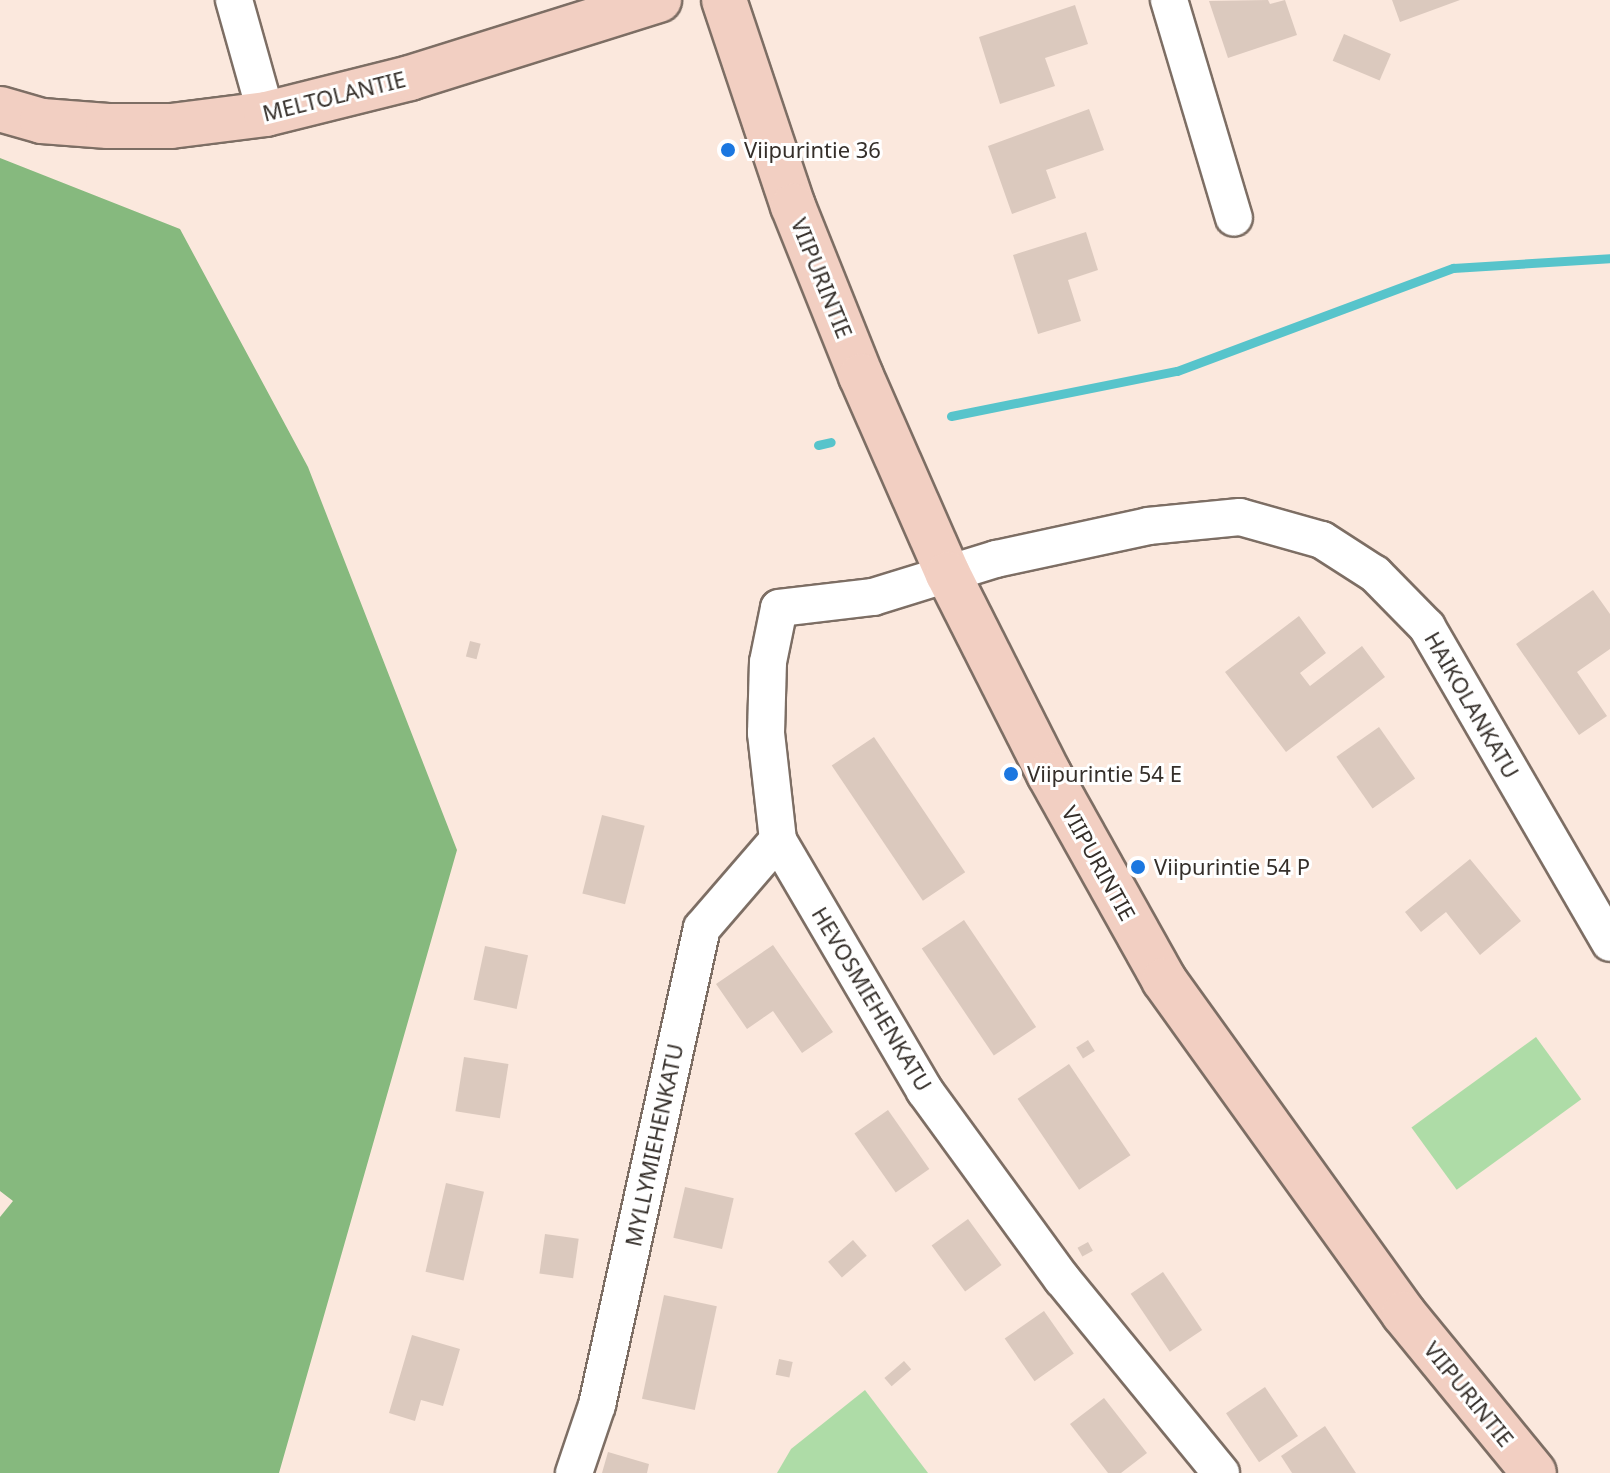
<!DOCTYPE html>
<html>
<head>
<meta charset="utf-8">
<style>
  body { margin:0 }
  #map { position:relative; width:1610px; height:1473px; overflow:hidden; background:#fbe8dd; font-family:"Noto Sans",sans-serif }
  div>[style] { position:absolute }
  .green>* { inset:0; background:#aedca7; transform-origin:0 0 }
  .forest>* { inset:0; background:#86b97e }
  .stream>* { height:9px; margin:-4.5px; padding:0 4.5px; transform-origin:4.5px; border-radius:4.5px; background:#57c4cb }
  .building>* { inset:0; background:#dbc9be; transform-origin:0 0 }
  .roads { filter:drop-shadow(2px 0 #7d6e64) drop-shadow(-2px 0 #7d6e64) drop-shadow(0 2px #7d6e64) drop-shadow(0 -2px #7d6e64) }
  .street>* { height:36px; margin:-18px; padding:0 18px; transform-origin:18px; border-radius:18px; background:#fff }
  .secondary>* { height:44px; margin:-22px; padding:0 22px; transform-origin:22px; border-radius:22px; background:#f2cfc2 }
  .dots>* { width:22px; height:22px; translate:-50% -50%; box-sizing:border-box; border:4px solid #fff; border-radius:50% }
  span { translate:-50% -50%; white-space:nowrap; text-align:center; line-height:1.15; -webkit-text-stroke:6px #fff; paint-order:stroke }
  .street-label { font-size:22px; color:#352f2a }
  .poi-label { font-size:22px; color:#352f2a }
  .left { translate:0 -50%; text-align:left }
</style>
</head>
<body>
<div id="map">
  <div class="green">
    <i style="left:1536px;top:1037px;width:77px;height:154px;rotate:54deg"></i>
    <i style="clip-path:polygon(865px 1390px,928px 1473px,777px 1473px,791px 1449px)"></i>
  </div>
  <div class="forest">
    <i style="clip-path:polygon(0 158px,180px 229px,308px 467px,457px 850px,279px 1473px,0 1473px,0 1217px,13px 1201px,0 1191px)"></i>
  </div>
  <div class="stream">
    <i style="left:951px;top:416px;width:230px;rotate:-11.3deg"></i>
    <i style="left:1177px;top:371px;width:295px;rotate:-20.5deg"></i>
    <i style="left:1453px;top:268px;width:157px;rotate:-3.6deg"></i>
    <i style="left:818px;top:445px;width:13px;rotate:-13deg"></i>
  </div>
  <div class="building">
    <i style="clip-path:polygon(1268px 0,1270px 4px,1285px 0,1297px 35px,1228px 58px,1209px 1px)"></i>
    <i style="clip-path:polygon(1392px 0,1460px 0,1400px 22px)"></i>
    <i style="clip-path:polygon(1075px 5px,1088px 44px,1045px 58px,1055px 86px,1000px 104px,979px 37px)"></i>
    <i style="left:1344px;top:34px;width:51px;height:29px;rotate:23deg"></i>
    <i style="clip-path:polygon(1089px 109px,1104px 150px,1046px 170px,1056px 198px,1012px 214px,988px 146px)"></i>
    <i style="clip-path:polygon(1086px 232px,1098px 270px,1068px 280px,1081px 321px,1038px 334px,1013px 255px)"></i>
    <i style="clip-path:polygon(1593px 590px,1610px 614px,1610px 649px,1577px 672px,1607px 716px,1579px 735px,1516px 644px)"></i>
    <i style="clip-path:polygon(1299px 616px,1326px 653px,1300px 673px,1310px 686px,1362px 646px,1385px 677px,1286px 752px,1225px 672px)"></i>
    <i style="left:470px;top:641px;width:11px;height:16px;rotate:15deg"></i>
    <i style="left:1379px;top:727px;width:63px;height:52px;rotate:55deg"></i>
    <i style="left:874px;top:737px;width:163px;height:51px;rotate:56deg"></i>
    <i style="left:602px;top:815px;width:44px;height:81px;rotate:14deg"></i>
    <i style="clip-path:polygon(1470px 859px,1521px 921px,1480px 955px,1446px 912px,1421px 932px,1405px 912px)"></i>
    <i style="left:964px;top:920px;width:129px;height:51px;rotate:56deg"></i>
    <i style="clip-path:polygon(773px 945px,833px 1032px,802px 1053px,773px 1011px,747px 1029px,716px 984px)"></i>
    <i style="left:485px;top:946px;width:44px;height:55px;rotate:12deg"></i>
    <i style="left:1088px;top:1040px;width:13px;height:14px;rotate:58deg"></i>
    <i style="left:464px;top:1057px;width:45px;height:55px;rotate:9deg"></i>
    <i style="left:1069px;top:1064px;width:110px;height:62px;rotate:56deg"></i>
    <i style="left:888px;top:1110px;width:72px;height:41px;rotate:55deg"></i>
    <i style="left:446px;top:1183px;width:39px;height:91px;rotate:13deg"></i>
    <i style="left:685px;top:1187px;width:50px;height:52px;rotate:13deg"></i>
    <i style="left:968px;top:1219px;width:57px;height:45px;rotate:54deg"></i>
    <i style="left:545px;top:1234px;width:34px;height:40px;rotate:8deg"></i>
    <i style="left:853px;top:1240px;width:21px;height:33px;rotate:49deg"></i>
    <i style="left:1088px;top:1242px;width:10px;height:12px;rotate:61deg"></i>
    <i style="left:1163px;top:1272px;width:70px;height:39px;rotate:56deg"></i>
    <i style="left:664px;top:1295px;width:54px;height:106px;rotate:12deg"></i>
    <i style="left:1044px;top:1311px;width:52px;height:48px;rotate:55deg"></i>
    <i style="clip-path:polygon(412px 1335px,460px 1349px,443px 1406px,421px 1400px,415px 1421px,389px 1413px)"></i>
    <i style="left:779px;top:1359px;width:14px;height:16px;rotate:12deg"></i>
    <i style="left:904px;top:1361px;width:11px;height:26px;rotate:49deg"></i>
    <i style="left:1265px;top:1387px;width:59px;height:47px;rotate:56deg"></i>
    <i style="clip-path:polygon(1104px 1398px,1147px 1453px,1121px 1473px,1108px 1473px,1070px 1424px)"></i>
    <i style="clip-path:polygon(1325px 1426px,1356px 1473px,1292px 1473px,1281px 1456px)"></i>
    <i style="clip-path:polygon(608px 1452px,649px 1464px,647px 1473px,602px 1473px)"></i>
  </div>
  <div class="roads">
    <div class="street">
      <i style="left:234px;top:0;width:118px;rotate:74.3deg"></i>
      <i style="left:1169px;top:0;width:227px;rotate:73.4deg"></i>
      <i style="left:574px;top:1473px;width:72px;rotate:-71.3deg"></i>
      <i style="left:597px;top:1405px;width:488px;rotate:-77.6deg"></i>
      <i style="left:702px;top:928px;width:116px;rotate:-49.2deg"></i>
      <i style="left:1221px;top:1473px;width:251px;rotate:-129.3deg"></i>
      <i style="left:1062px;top:1279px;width:233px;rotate:-126.1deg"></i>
      <i style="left:925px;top:1091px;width:291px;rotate:-120.4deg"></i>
      <i style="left:778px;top:840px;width:108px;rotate:-96.4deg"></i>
      <i style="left:766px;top:733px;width:71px;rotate:-88.4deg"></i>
      <i style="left:768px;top:662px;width:55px;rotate:-78.5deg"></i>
      <i style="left:779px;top:608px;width:95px;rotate:-6.7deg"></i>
      <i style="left:873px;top:597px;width:129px;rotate:-17.2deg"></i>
      <i style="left:996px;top:559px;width:156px;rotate:-12.2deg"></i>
      <i style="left:1148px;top:526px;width:92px;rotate:-5.6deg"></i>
      <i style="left:1240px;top:517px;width:85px;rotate:15.7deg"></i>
      <i style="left:1322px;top:540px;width:63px;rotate:32.7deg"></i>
      <i style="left:1375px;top:574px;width:74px;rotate:45.5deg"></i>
      <i style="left:1427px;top:627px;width:365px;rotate:59.9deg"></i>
    </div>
    <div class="secondary">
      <i style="left:724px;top:0;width:217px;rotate:71.5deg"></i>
      <i style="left:793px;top:206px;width:183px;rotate:68.2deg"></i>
      <i style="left:861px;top:376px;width:216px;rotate:66.3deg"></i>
      <i style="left:948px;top:574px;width:224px;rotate:63.2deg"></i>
      <i style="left:1049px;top:774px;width:236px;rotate:60.8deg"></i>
      <i style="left:1164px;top:980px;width:411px;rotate:54.3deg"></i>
      <i style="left:1404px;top:1314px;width:205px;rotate:50.7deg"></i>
      <i style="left:0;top:109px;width:44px;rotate:15.9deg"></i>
      <i style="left:42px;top:121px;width:66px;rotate:4.3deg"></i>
      <i style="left:108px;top:126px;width:63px"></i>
      <i style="left:171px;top:126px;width:96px;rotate:-7.2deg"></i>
      <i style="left:266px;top:114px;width:148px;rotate:-14deg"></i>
      <i style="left:410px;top:78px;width:261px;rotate:-17.4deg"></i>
    </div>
  </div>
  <div class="dots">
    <i style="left:728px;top:150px;background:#1b77e0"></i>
    <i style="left:1011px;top:774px;background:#1b77e0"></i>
    <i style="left:1138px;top:867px;background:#1b77e0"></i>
  </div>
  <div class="street-label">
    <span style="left:334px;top:96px;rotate:-14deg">MELTOLANTIE</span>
    <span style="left:822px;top:278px;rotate:68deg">VIIPURINTIE</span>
    <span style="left:1472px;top:705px;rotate:60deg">HAIKOLANKATU</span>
    <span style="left:1099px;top:863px;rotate:61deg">VIIPURINTIE</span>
    <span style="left:872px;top:999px;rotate:59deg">HEVOSMIEHENKATU</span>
    <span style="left:654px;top:1145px;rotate:-78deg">MYLLYMIEHENKATU</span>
    <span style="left:1469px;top:1394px;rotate:51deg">VIIPURINTIE</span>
  </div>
  <div class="poi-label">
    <span class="left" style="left:744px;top:150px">Viipurintie 36</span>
    <span class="left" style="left:1027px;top:774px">Viipurintie 54 E</span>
    <span class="left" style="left:1154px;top:867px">Viipurintie 54 P</span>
  </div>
</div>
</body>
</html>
